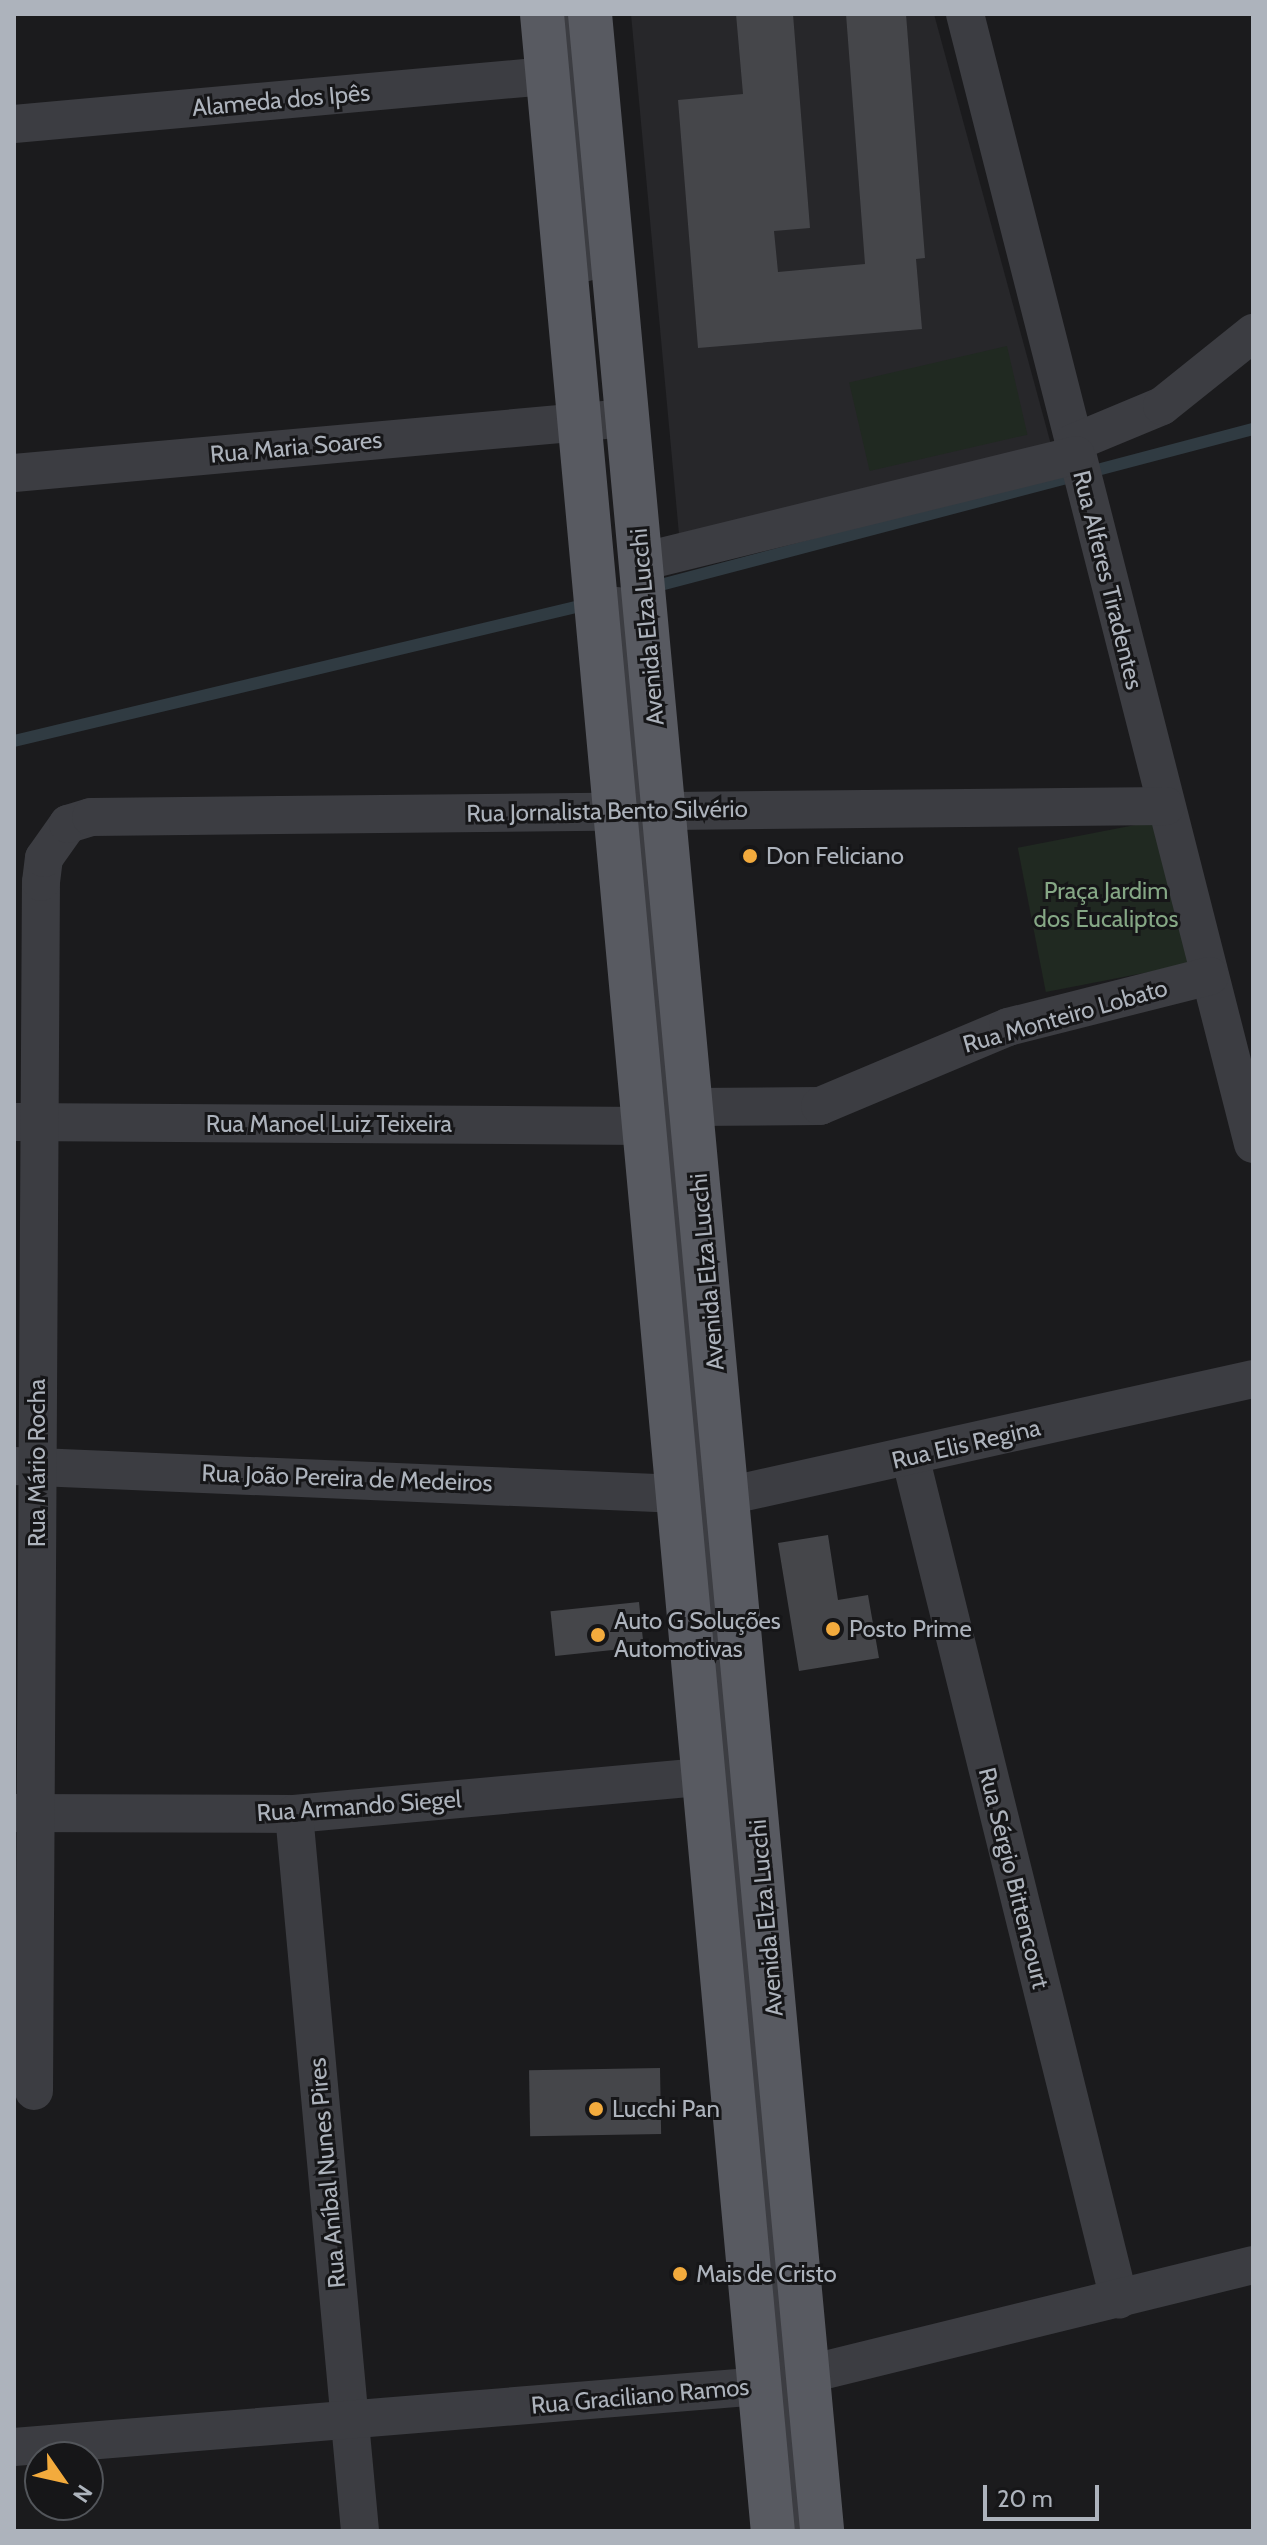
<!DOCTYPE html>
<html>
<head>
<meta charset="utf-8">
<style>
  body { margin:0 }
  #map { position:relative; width:1267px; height:2545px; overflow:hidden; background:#1b1b1d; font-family:Cabin,sans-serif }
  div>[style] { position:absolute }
  .built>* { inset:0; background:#27272a }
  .green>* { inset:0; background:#202921; transform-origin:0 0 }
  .stream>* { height:12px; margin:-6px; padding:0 6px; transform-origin:6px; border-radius:6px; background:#303b42 }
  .building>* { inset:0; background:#45464a; transform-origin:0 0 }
  .minor>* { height:38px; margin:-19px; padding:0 19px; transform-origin:19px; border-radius:19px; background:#3c3d42 }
  .major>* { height:44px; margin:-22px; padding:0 22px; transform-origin:22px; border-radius:22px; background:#585a61 }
  .dots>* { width:22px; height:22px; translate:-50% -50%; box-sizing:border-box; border:4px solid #161618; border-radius:50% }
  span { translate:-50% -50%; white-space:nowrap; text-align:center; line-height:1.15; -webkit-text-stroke:6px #161618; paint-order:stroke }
  .street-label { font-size:24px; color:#adb3bc }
  .poi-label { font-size:24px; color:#adb3bc }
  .left { translate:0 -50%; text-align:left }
  .park-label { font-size:24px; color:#85a785 }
  .frame { position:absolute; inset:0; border:16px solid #adb3bc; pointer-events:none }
  .north { position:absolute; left:24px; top:2441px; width:80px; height:80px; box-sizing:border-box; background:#161618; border:2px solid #52555a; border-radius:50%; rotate:124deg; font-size:22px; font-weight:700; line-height:32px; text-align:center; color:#adb3bc }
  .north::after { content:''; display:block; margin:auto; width:28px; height:36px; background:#f3ab3d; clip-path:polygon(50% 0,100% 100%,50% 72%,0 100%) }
  .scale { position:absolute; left:983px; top:2485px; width:116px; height:36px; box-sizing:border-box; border:4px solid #adb3bc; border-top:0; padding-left:10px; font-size:24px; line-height:28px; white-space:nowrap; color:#adb3bc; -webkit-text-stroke:6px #161618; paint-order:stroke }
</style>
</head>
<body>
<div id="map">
  <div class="built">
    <i style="clip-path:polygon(631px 14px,934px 14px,1053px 452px,680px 545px)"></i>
  </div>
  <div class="green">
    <i style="left:1007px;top:346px;width:91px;height:162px;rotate:77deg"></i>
    <i style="left:1166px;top:819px;width:147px;height:151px;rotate:79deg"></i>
  </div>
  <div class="stream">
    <i style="left:649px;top:588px;width:625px;rotate:-14.75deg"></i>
    <i style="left:14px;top:741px;width:590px;rotate:-13.42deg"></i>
  </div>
  <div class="building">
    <i style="clip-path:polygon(736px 14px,793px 14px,810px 228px,774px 231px,778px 272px,865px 264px,846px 14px,906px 14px,925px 258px,916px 259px,922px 329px,698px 348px,678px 100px,743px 94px)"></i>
    <i style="clip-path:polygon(828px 1535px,838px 1600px,868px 1595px,879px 1658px,799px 1671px,778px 1543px)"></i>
    <i style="left:639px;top:1602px;width:45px;height:89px;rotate:84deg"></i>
    <i style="left:660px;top:2068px;width:66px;height:131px;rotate:89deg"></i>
  </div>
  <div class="minor">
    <i style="left:568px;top:14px;width:249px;rotate:85.8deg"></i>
    <i style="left:965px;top:14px;width:1166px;rotate:75.7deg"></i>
    <i style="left:14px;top:124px;width:535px;rotate:-5.15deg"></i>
    <i style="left:1073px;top:443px;width:96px;rotate:-22.6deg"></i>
    <i style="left:1162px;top:406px;width:117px;rotate:-38.7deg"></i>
    <i style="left:14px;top:473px;width:615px;rotate:-5.13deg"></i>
    <i style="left:641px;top:562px;width:448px;rotate:-13.8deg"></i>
    <i style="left:617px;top:606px;width:1933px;rotate:84.63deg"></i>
    <i style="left:693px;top:1107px;width:127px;rotate:-0.5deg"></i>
    <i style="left:820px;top:1106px;width:204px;rotate:-22.8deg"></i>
    <i style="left:1008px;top:1027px;width:208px;rotate:-14.2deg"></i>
    <i style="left:15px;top:1122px;width:629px;rotate:0.36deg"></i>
    <i style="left:910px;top:1456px;width:869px;rotate:76.08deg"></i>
    <i style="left:14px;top:1466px;width:714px;rotate:2.41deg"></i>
    <i style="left:727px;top:1496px;width:539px;rotate:-12.54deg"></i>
    <i style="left:14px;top:1813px;width:280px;rotate:0.2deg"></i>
    <i style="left:294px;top:1814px;width:412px;rotate:-5.2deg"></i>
    <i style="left:294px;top:1814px;width:720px;rotate:84.74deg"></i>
    <i style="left:34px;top:2091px;width:1209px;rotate:-89.67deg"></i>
    <i style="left:41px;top:882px;width:24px;rotate:-83deg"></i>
    <i style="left:44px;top:858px;width:42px;rotate:-54.8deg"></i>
    <i style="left:68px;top:824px;width:24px;rotate:-17deg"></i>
    <i style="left:91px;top:817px;width:1075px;rotate:-0.59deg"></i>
    <i style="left:14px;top:2447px;width:748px;rotate:-4.67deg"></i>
    <i style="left:760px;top:2386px;width:508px;rotate:-13.79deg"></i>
  </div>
  <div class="major">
    <i style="left:542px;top:14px;width:2528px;rotate:84.76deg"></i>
    <i style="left:590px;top:14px;width:2528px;rotate:84.73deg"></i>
  </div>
  <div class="dots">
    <i style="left:750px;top:856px;background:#f3ab3d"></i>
    <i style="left:833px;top:1629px;background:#f3ab3d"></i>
    <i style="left:598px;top:1635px;background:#f3ab3d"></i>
    <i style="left:596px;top:2109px;background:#f3ab3d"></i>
    <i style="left:680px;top:2274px;background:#f3ab3d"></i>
  </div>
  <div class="street-label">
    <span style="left:281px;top:100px;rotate:-5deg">Alameda dos Ipês</span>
    <span style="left:296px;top:447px;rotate:-5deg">Rua Maria Soares</span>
    <span style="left:1108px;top:580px;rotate:76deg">Rua Alferes Tiradentes</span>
    <span style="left:647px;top:627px;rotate:-95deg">Avenida Elza Lucchi</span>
    <span style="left:607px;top:811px;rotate:-1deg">Rua Jornalista Bento Silvério</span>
    <span style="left:1065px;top:1016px;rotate:-16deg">Rua Monteiro Lobato</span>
    <span style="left:329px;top:1124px">Rua Manoel Luiz Teixeira</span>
    <span style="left:707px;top:1272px;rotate:-95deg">Avenida Elza Lucchi</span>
    <span style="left:966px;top:1444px;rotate:-13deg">Rua Elis Regina</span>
    <span style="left:37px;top:1463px;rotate:-90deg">Rua Mário Rocha</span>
    <span style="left:347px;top:1478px;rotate:2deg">Rua João Pereira de Medeiros</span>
    <span style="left:359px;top:1806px;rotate:-4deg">Rua Armando Siegel</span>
    <span style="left:1014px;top:1878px;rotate:76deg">Rua Sérgio Bittencourt</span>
    <span style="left:766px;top:1918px;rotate:-95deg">Avenida Elza Lucchi</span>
    <span style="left:327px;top:2173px;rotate:-95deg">Rua Aníbal Nunes Pires</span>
    <span style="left:640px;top:2396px;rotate:-5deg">Rua Graciliano Ramos</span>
  </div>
  <div class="poi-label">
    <span class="left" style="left:766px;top:856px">Don Feliciano</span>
    <span class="left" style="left:614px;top:1635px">Auto G Soluções<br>Automotivas</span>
    <span class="left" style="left:849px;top:1629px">Posto Prime</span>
    <span class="left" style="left:612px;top:2109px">Lucchi Pan</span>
    <span class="left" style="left:696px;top:2274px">Mais de Cristo</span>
  </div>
  <div class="park-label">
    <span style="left:1106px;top:905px">Praça Jardim<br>dos Eucaliptos</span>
  </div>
  <div class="frame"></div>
  <div class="north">N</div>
  <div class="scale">20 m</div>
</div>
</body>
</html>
